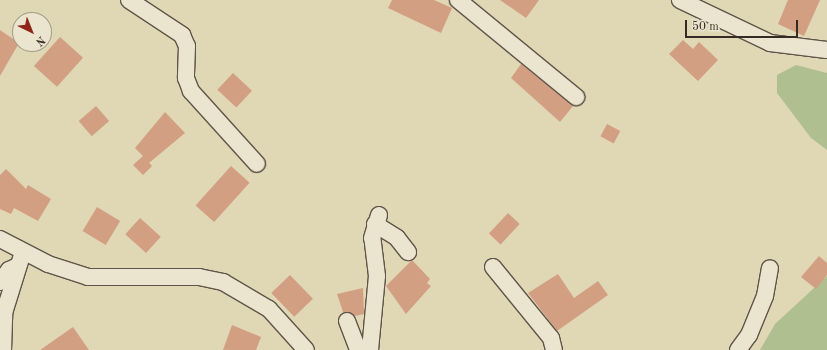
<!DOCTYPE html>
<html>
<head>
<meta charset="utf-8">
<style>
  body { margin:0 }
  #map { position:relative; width:827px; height:350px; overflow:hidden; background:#e0d7b5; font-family:"Old Standard TT",serif }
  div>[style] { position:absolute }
  .green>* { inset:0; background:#b0bf8f }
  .building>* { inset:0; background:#d39f83; transform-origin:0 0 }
  .roads { filter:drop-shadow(1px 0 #615448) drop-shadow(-1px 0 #615448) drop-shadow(0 1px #615448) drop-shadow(0 -1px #615448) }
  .minor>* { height:16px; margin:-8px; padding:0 8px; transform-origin:8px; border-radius:8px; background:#ebe5cf }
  span { translate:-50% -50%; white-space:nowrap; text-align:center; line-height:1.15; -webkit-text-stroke:3px #ebe5cf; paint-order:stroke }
  .north { position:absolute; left:12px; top:12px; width:40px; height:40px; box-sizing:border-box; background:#ebe5cf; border:1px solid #a39a8a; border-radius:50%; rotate:137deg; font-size:11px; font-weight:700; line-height:16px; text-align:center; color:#372923 }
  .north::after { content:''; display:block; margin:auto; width:14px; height:18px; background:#8f2418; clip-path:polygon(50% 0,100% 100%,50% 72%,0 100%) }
  .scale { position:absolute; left:685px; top:20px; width:113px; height:18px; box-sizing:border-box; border:2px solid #372923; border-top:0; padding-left:5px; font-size:12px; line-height:14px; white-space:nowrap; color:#372923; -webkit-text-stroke:3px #ebe5cf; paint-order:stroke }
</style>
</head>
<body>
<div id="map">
  <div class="green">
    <i style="clip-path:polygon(796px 65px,827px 73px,827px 150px,811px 138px,777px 93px,777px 75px)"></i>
    <i style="clip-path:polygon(827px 276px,827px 350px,760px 350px,775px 324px)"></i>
  </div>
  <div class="building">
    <i style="clip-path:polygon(392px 0,434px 0,452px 8px,441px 33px,388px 8px)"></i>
    <i style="clip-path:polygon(500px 0,539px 0,526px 18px)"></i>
    <i style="clip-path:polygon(788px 0,820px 0,804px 36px,778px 24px)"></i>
    <i style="clip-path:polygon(0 30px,19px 43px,0 76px)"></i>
    <i style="left:60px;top:37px;width:31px;height:39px;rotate:42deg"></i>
    <i style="clip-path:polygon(683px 40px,693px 49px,699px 42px,718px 60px,698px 81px,669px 54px)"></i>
    <i style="clip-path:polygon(521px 64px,573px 106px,560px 122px,511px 78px)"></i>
    <i style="left:233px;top:73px;width:26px;height:23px;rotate:43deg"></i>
    <i style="left:96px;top:106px;width:20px;height:23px;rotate:49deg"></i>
    <i style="clip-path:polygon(165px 112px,185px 133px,149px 163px,145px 158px,152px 166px,143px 175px,133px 165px,143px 156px,135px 148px)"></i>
    <i style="left:607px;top:124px;width:15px;height:14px;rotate:28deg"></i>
    <i style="left:231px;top:166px;width:25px;height:53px;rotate:42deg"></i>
    <i style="clip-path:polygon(6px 169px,26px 189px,28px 185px,51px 199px,38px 221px,14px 208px,11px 214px,0 209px,0 175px)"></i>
    <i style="left:97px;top:207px;width:27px;height:28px;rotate:31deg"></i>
    <i style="left:508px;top:213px;width:16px;height:28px;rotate:43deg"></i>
    <i style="left:140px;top:218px;width:28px;height:22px;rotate:42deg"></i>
    <i style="clip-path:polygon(819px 256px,827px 263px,827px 275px,816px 289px,801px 277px)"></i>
    <i style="clip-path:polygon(412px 260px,430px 279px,427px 283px,431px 286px,406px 314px,386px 286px)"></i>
    <i style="clip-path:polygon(558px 274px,574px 298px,598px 281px,608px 295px,557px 331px,528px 293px)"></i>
    <i style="left:290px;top:275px;width:33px;height:26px;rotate:46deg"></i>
    <i style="clip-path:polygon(363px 288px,364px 314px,355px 316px,343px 312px,337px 294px)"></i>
    <i style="clip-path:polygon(232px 325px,261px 337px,256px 350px,223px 350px)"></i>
    <i style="clip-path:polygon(73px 327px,89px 350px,40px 350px)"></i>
  </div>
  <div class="roads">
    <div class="minor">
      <i style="left:129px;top:0;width:64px;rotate:33.4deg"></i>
      <i style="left:182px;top:35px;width:12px;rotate:66deg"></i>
      <i style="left:187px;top:46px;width:32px;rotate:92deg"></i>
      <i style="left:186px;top:78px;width:14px;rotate:69deg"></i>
      <i style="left:191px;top:91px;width:98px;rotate:47.9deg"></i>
      <i style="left:458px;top:0;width:153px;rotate:39.4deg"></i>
      <i style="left:680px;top:0;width:100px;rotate:25.5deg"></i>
      <i style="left:770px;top:43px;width:57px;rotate:7deg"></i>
      <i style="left:375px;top:224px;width:26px;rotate:32deg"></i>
      <i style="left:397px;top:238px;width:18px;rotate:52deg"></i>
      <i style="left:0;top:239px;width:54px;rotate:27.5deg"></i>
      <i style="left:48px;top:264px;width:42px;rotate:18deg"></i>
      <i style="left:88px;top:277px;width:111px"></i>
      <i style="left:199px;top:277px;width:25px;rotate:12deg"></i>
      <i style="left:223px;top:282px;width:53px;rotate:30.4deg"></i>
      <i style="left:269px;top:309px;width:55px;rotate:47.9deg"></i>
      <i style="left:493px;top:267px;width:92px;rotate:50.8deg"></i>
      <i style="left:551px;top:338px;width:12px;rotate:76deg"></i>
      <i style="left:0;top:282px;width:15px;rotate:-53deg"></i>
      <i style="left:9px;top:270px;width:10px;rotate:-24deg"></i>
      <i style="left:347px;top:321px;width:31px;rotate:69deg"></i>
      <i style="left:3px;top:350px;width:37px;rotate:-88deg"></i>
      <i style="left:4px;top:313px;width:64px;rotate:-72.7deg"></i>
      <i style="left:370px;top:350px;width:74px;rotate:-84.6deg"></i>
      <i style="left:377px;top:276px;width:38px;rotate:-97deg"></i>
      <i style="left:372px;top:238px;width:24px;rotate:-73deg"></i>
      <i style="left:738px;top:350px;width:19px;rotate:-54deg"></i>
      <i style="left:749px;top:335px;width:42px;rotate:-67.7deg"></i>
      <i style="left:765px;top:296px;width:28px;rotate:-80deg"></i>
    </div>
  </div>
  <div class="north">N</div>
  <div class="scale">50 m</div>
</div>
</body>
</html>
